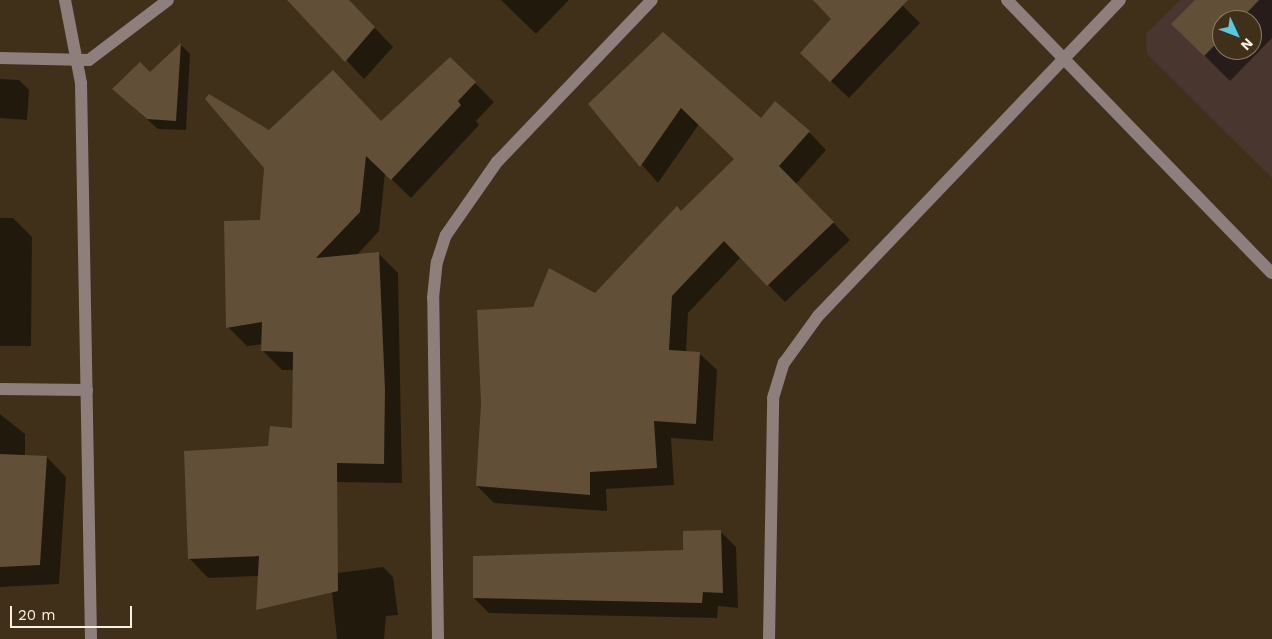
<!DOCTYPE html>
<html>
<head>
<meta charset="utf-8">
<style>
  body { margin:0 }
  #map { position:relative; width:1272px; height:639px; overflow:hidden; background:#413019; font-family:"Work Sans",sans-serif }
  div>[style] { position:absolute }
  .education>* { inset:0; background:#49362f }
  .shadow>* { inset:0; background:#0007 }
  .building>* { inset:0; background:#614f38 }
  .minor>* { height:12px; margin:-6px; padding:0 6px; transform-origin:6px; border-radius:6px; background:#8f7f7c }
  span { translate:-50% -50%; white-space:nowrap; text-align:center; line-height:1.15; -webkit-text-stroke:5px #413019; paint-order:stroke }
  .north { position:absolute; left:1212px; top:10px; width:50px; height:50px; box-sizing:border-box; background:#413019; border:1px solid #8b7d69; border-radius:50%; rotate:133deg; font-size:14px; font-weight:700; line-height:20px; text-align:center; color:#faf0e2 }
  .north::after { content:''; display:block; margin:auto; width:18px; height:22px; background:#58c9e3; clip-path:polygon(50% 0,100% 100%,50% 72%,0 100%) }
  .scale { position:absolute; left:10px; top:606px; width:122px; height:22px; box-sizing:border-box; border:2px solid #faf0e2; border-top:0; padding-left:6px; font-size:15px; line-height:18px; white-space:nowrap; color:#faf0e2; -webkit-text-stroke:4px #413019; paint-order:stroke }
</style>
</head>
<body>
<div id="map">
  <div class="education">
    <i style="clip-path:polygon(evenodd,1180px 0,1272px 0,1272px 178px,1147px 54px,1146px 34px,1180px 0,1222px 20px,1252px 20px,1252px 50px,1222px 50px,1222px 20px)"></i>
  </div>
  <div class="shadow">
    <i style="clip-path:polygon(290px 0,348px 0,393px 47px,364px 79px)"></i>
    <i style="clip-path:polygon(501px 0,569px 0,536px 34px)"></i>
    <i style="clip-path:polygon(829px 0,897px 0,920px 23px,849px 98px,819px 70px,833px 19px)"></i>
    <i style="clip-path:polygon(evenodd,1196px 0,1272px 0,1272px 38px,1230px 81px,1173px 24px,1196px 0,1222px 20px,1252px 20px,1252px 50px,1222px 50px,1222px 20px)"></i>
    <i style="clip-path:polygon(663px 34px,761px 120px,809px 132px,826px 150px,796px 184px,850px 240px,785px 302px,741px 257px,688px 313px,686px 352px,699px 353px,717px 370px,713px 441px,671px 438px,674px 485px,606px 489px,607px 511px,494px 503px,477px 486px,534px 308px,595px 295px,736px 160px,699px 124px,658px 183px,589px 105px)"></i>
    <i style="clip-path:polygon(181px 45px,190px 54px,186px 130px,158px 129px,123px 98px)"></i>
    <i style="clip-path:polygon(450px 58px,494px 102px,476px 121px,479px 125px,411px 198px,385px 173px,379px 231px,356px 256px,379px 254px,398px 273px,402px 483px,337px 482px,318px 463px,294px 370px,282px 370px,262px 350px,263px 344px,247px 346px,228px 327px,261px 222px,269px 132px,382px 122px)"></i>
    <i style="clip-path:polygon(0 79px,19px 80px,29px 90px,27px 120px,0 118px)"></i>
    <i style="clip-path:polygon(0 218px,13px 218px,32px 237px,31px 346px,0 346px)"></i>
    <i style="clip-path:polygon(0 414px,25px 434px,25px 456px,47px 457px,66px 477px,59px 584px,0 587px)"></i>
    <i style="clip-path:polygon(185px 452px,302px 574px,208px 578px,190px 559px)"></i>
    <i style="clip-path:polygon(721px 532px,736px 547px,738px 608px,718px 606px,717px 618px,489px 613px,474px 598px,685px 551px)"></i>
    <i style="clip-path:polygon(383px 567px,393px 577px,398px 615px,386px 616px,384px 639px,337px 639px,330px 574px)"></i>
  </div>
  <div class="building">
    <i style="clip-path:polygon(287px 0,349px 0,375px 27px,345px 62px)"></i>
    <i style="clip-path:polygon(813px 0,908px 0,830px 82px,800px 53px,831px 19px)"></i>
    <i style="clip-path:polygon(1195px 0,1259px 0,1240px 20px,1222px 20px,1222px 38px,1204px 56px,1171px 24px)"></i>
    <i style="clip-path:polygon(663px 32px,761px 118px,775px 101px,810px 131px,779px 166px,834px 222px,767px 286px,724px 241px,672px 296px,669px 350px,700px 352px,696px 424px,654px 421px,657px 468px,590px 472px,590px 495px,476px 486px,481px 404px,477px 310px,533px 307px,549px 268px,595px 293px,677px 206px,681px 211px,734px 159px,681px 108px,640px 167px,588px 104px)"></i>
    <i style="clip-path:polygon(181px 43px,176px 121px,147px 119px,112px 89px,140px 62px,150px 72px)"></i>
    <i style="clip-path:polygon(450px 57px,476px 82px,458px 101px,461px 105px,391px 180px,366px 156px,360px 212px,316px 258px,379px 252px,385px 389px,384px 464px,337px 463px,338px 591px,256px 610px,259px 556px,188px 559px,184px 451px,268px 446px,270px 426px,292px 428px,293px 352px,261px 351px,262px 322px,226px 328px,224px 221px,260px 220px,264px 168px,205px 99px,209px 94px,269px 130px,333px 70px,381px 121px)"></i>
    <i style="clip-path:polygon(0 454px,47px 456px,40px 565px,0 567px)"></i>
    <i style="clip-path:polygon(721px 530px,723px 593px,703px 592px,702px 603px,473px 598px,473px 556px,683px 550px,683px 531px)"></i>
  </div>
  <div class="minor">
    <i style="left:65px;top:0;width:85px;rotate:79.1deg"></i>
    <i style="left:81px;top:83px;width:556px;rotate:88.97deg"></i>
    <i style="left:1007px;top:0;width:380px;rotate:45.9deg"></i>
    <i style="left:0;top:58px;width:89px;rotate:1.3deg"></i>
    <i style="left:89px;top:60px;width:99px;rotate:-37.2deg"></i>
    <i style="left:0;top:389px;width:87px;rotate:0.7deg"></i>
    <i style="left:438px;top:639px;width:341px;rotate:-90.8deg"></i>
    <i style="left:433px;top:298px;width:36px;rotate:-84deg"></i>
    <i style="left:437px;top:262px;width:28px;rotate:-72deg"></i>
    <i style="left:446px;top:235px;width:89px;rotate:-55.1deg"></i>
    <i style="left:497px;top:162px;width:224px;rotate:-46.3deg"></i>
    <i style="left:769px;top:639px;width:241px;rotate:-89deg"></i>
    <i style="left:773px;top:398px;width:37px;rotate:-73deg"></i>
    <i style="left:784px;top:363px;width:58px;rotate:-54.1deg"></i>
    <i style="left:818px;top:316px;width:437px;rotate:-46.3deg"></i>
  </div>
  <div class="north">N</div>
  <div class="scale">20 m</div>
</div>
</body>
</html>
